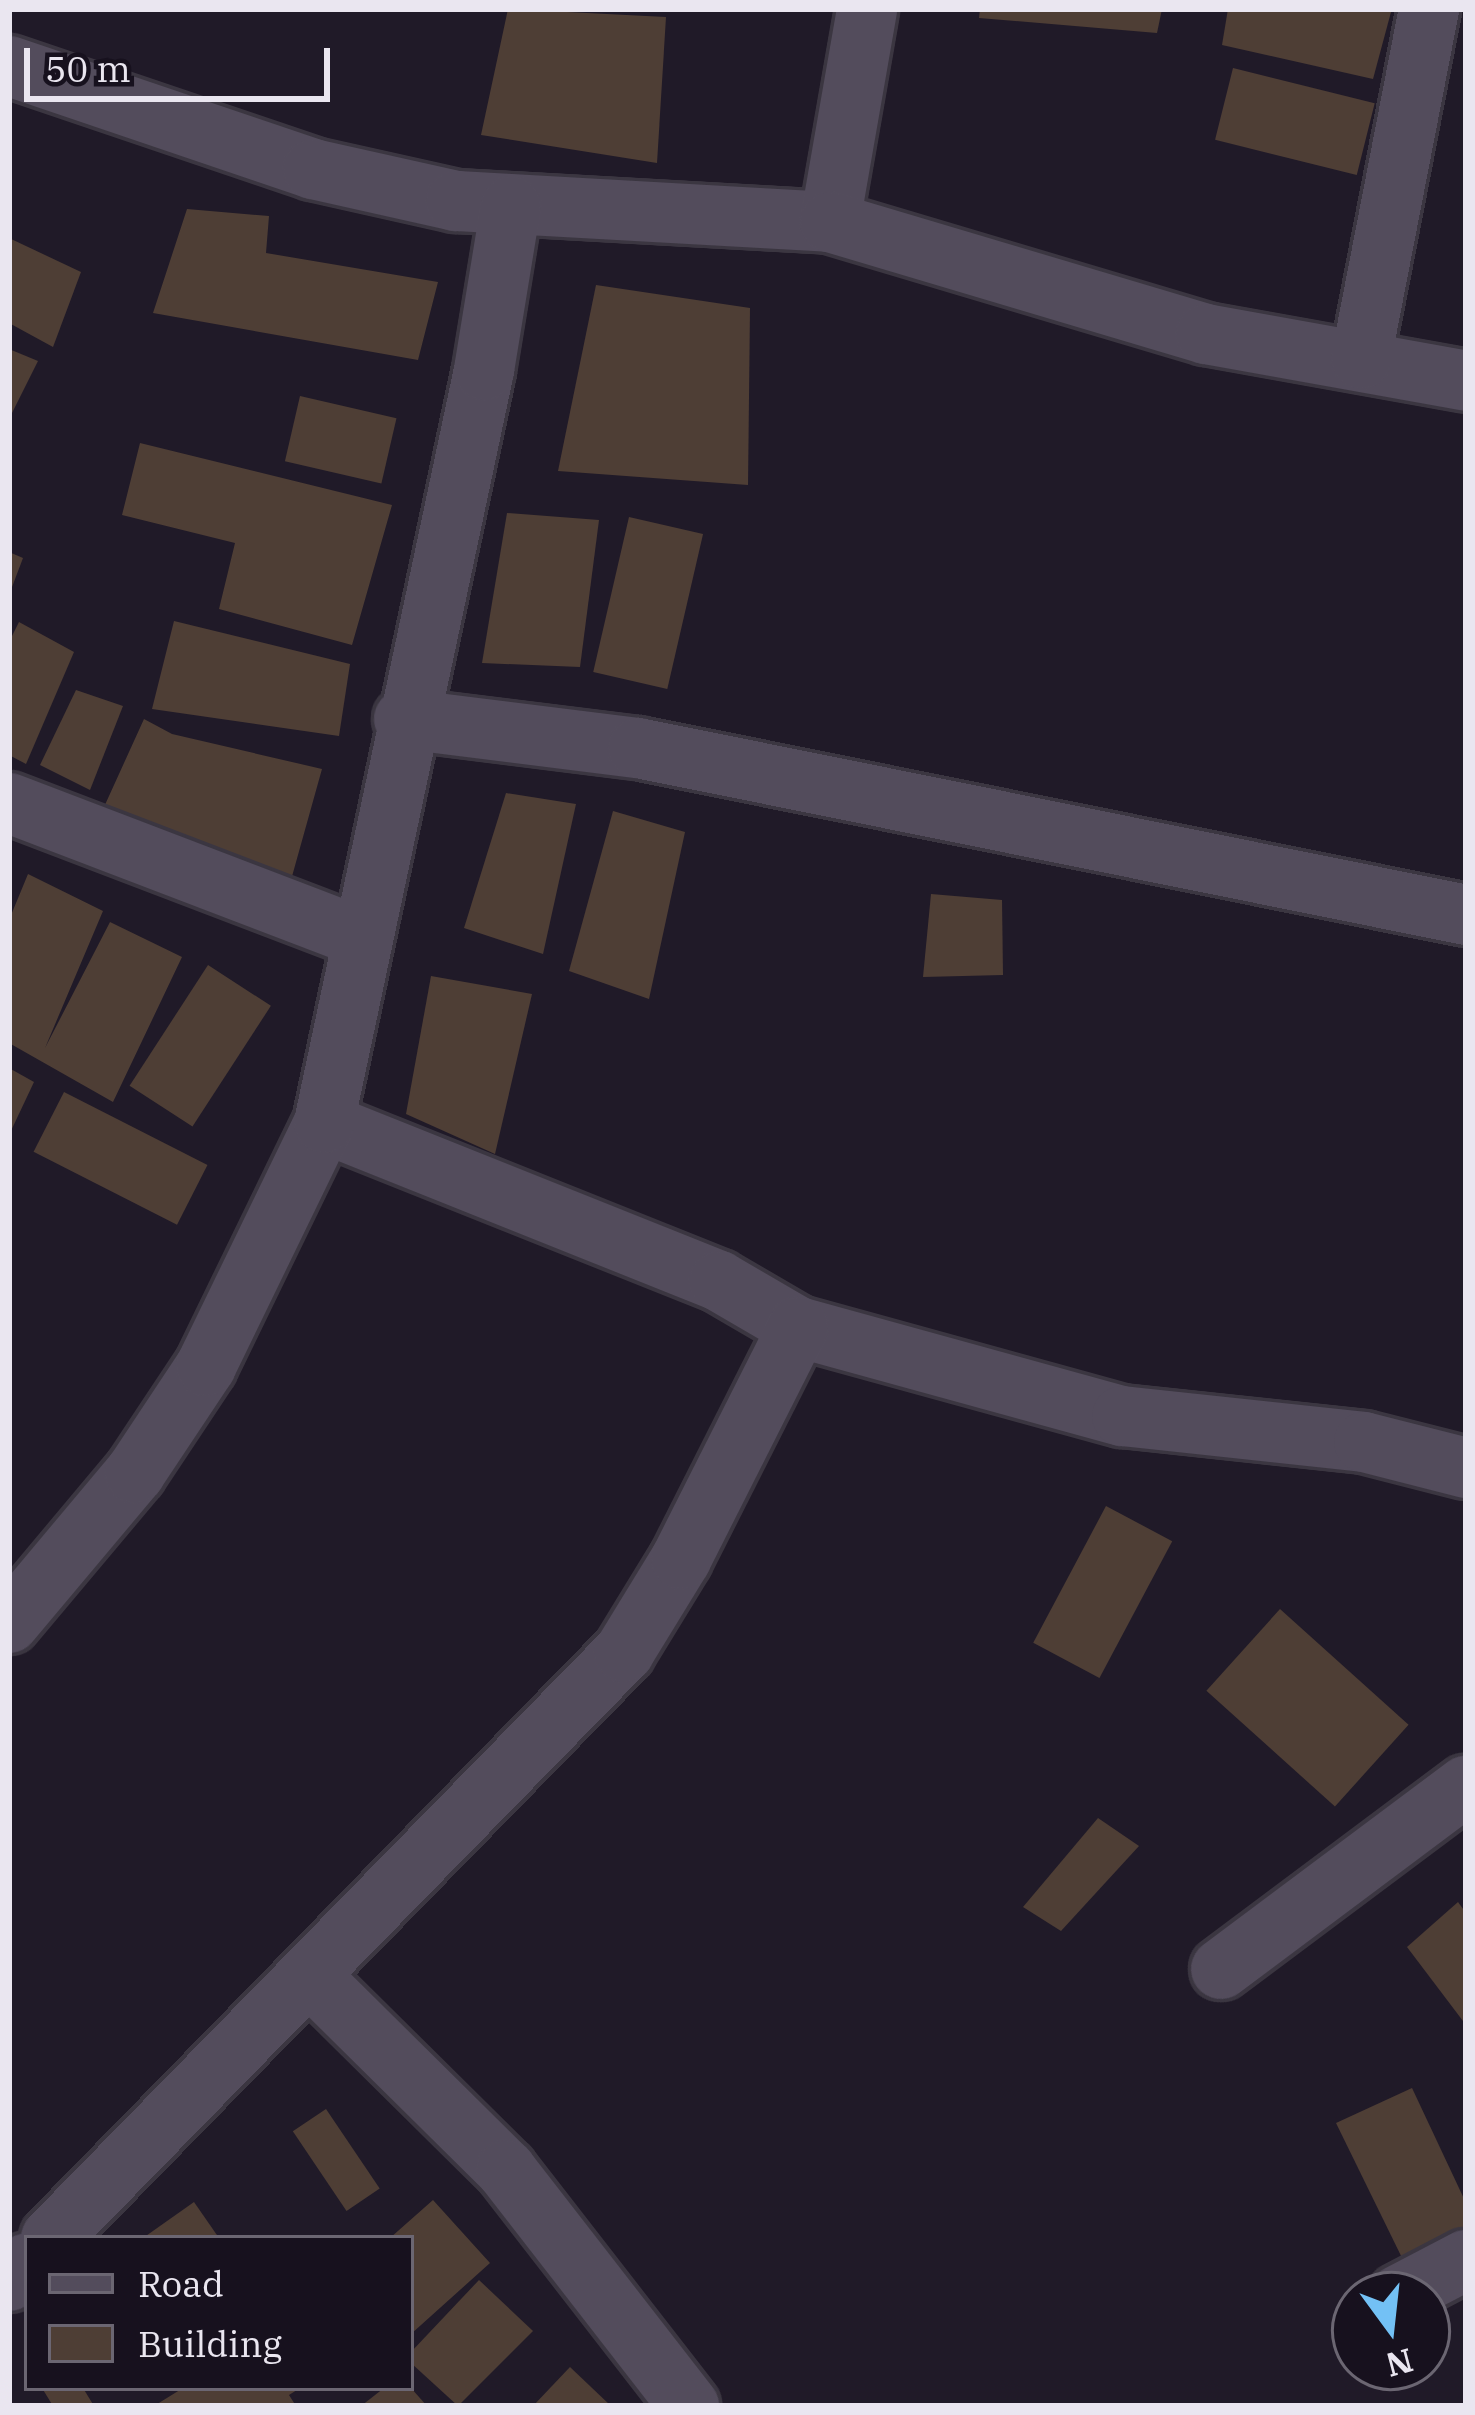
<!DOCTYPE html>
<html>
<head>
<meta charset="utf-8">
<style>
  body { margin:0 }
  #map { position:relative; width:1475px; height:2415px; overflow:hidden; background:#201a28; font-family:"IBM Plex Serif",serif }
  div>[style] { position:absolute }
  .building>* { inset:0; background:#4e3e35; transform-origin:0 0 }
  .roads { filter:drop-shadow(3px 0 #3b3641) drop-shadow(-3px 0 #3b3641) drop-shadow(0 3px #3b3641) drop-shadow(0 -3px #3b3641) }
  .minor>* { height:60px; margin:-30px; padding:0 30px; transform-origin:30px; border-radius:30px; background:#534c5c }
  span { translate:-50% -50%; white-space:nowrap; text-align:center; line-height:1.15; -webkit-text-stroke:12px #17111e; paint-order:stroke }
  .frame { position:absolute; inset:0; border:12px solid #eae6f0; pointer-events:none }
  .legend { position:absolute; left:24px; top:2235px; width:390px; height:156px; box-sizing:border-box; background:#17111e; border:3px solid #6b6672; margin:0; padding:15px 21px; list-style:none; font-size:36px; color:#eae6f0 }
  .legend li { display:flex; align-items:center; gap:24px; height:60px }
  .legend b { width:60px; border:3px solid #6b6672 }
  .north { position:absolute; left:1331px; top:2271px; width:120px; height:120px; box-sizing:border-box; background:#17111e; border:3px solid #6b6672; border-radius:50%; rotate:165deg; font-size:33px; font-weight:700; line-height:48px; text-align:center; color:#eae6f0 }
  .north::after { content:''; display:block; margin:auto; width:42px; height:54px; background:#73c1f5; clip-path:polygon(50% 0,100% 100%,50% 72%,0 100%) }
  .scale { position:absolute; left:24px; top:48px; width:306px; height:54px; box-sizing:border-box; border:6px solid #eae6f0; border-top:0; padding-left:15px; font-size:36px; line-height:42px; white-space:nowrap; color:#eae6f0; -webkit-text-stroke:9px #17111e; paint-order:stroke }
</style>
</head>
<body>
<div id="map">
  <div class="building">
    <i style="clip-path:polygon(508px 9px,666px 17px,657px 163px,481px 135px)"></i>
    <i style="clip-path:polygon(980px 9px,1162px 9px,1157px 33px,979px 18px)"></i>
    <i style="clip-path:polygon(1228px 9px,1379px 9px,1391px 12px,1373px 79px,1222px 45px)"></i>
    <i style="left:1233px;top:68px;width:146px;height:74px;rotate:14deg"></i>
    <i style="clip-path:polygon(187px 209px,269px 216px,266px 253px,438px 282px,418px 360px,153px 313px)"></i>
    <i style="clip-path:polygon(9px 238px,81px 272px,53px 347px,9px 323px)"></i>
    <i style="clip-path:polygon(596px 285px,750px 308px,748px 485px,558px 471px)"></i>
    <i style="clip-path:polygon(9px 349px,38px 361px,9px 419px)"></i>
    <i style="left:300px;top:396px;width:99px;height:67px;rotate:13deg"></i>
    <i style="clip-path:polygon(140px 443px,392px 505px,352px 645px,219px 609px,235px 543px,122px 515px)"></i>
    <i style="clip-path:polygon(507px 513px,599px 520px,580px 667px,482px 663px)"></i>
    <i style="left:629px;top:517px;width:76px;height:159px;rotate:13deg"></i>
    <i style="clip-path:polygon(9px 552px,23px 558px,9px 595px)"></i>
    <i style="clip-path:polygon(174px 621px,350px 664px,339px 736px,152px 709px)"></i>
    <i style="clip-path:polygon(19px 622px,74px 652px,26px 764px,9px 755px,9px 642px)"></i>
    <i style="clip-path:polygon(76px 690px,123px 706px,90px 790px,40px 765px)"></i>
    <i style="clip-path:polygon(144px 719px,172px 734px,322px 769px,291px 880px,99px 818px)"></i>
    <i style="clip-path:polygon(506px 793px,576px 804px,543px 954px,464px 928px)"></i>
    <i style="clip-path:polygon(613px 811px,685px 832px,649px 999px,569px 971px)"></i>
    <i style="clip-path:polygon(28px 874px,103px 911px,45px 1048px,110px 922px,182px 957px,113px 1102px,9px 1043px,9px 920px)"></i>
    <i style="clip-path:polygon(931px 894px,1002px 900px,1003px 975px,923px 977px)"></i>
    <i style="left:208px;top:965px;width:75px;height:144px;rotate:33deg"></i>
    <i style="clip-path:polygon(431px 976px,532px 994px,495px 1154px,406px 1114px)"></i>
    <i style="clip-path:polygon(9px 1068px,34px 1082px,9px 1135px)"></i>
    <i style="left:64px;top:1092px;width:161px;height:67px;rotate:27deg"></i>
    <i style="left:1106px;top:1506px;width:75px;height:155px;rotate:28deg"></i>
    <i style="left:1280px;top:1609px;width:173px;height:110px;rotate:42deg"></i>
    <i style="clip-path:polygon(1098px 1818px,1139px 1846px,1061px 1931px,1023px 1907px)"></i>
    <i style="clip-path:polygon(1458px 1902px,1466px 1913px,1466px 2025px,1407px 1947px)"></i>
    <i style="clip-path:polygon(1412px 2088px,1466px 2203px,1466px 2243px,1406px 2266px,1336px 2123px)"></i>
    <i style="left:326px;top:2109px;width:96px;height:40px;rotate:56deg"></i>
    <i style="clip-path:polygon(433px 2200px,490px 2263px,411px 2334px,411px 2238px,390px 2238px)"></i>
    <i style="clip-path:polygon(194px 2202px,219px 2238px,143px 2238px)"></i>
    <i style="clip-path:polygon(479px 2280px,533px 2331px,458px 2406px,411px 2363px,411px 2352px)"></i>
    <i style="clip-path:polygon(570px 2367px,611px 2406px,533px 2406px)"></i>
    <i style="clip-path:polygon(42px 2388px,83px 2388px,94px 2406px,53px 2406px)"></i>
    <i style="clip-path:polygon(183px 2388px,300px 2388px,289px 2395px,296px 2406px,154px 2406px)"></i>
    <i style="clip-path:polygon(384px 2388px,411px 2388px,427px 2406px,361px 2406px)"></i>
  </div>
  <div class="roads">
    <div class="minor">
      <i style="left:9px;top:66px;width:321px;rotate:18.7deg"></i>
      <i style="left:313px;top:169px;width:147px;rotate:12.6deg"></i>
      <i style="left:456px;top:201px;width:375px;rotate:3.2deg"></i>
      <i style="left:830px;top:222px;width:216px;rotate:-80.1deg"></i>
      <i style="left:830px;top:222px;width:392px;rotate:16.6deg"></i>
      <i style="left:1206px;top:334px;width:264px;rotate:10.2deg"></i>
      <i style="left:1361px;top:359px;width:357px;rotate:-79deg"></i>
      <i style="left:404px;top:719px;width:236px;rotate:7.1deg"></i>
      <i style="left:638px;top:748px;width:845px;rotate:11.4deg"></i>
      <i style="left:9px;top:803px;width:373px;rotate:20.9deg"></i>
      <i style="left:324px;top:1123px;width:425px;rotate:21.8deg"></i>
      <i style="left:719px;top:1281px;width:91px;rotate:30.2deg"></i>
      <i style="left:798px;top:1327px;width:336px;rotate:15.4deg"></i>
      <i style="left:1122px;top:1416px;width:243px;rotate:6.1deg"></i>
      <i style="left:1364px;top:1442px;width:105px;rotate:14.3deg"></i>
      <i style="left:9px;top:1623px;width:196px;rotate:-50deg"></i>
      <i style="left:135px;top:1473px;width:128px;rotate:-56.4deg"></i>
      <i style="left:206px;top:1366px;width:270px;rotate:-64.1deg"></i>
      <i style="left:324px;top:1123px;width:770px;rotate:-78deg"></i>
      <i style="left:484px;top:370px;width:166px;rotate:-80.7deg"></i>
      <i style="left:1221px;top:1969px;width:306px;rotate:-36.8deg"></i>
      <i style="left:310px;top:1976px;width:276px;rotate:44.7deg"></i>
      <i style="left:506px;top:2170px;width:299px;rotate:52.2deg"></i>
      <i style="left:51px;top:2238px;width:820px;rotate:-45.64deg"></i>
      <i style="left:624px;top:1652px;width:109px;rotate:-58.5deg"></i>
      <i style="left:681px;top:1559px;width:260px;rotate:-63.2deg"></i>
      <i style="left:9px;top:2281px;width:25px;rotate:-45deg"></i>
      <i style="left:1399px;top:2295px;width:76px;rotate:-27.6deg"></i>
    </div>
  </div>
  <div class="frame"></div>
  <ul class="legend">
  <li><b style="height:15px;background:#534c5c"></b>Road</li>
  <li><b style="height:33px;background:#4e3e35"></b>Building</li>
  </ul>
  <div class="north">N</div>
  <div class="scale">50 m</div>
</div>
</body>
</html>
